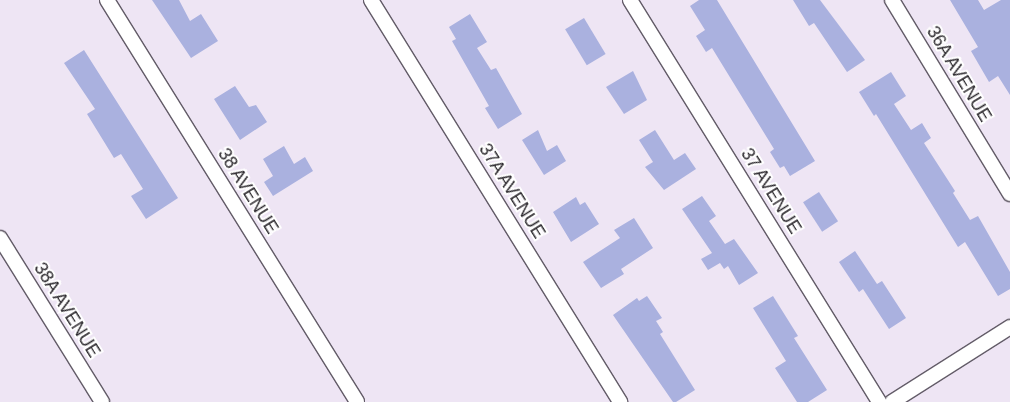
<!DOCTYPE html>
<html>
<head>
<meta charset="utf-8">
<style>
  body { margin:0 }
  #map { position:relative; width:1010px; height:402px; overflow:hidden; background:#eee5f4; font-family:Arial,sans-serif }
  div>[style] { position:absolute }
  .building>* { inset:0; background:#aab1df; transform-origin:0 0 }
  .roads { filter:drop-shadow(1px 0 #635c68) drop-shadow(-1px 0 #635c68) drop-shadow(0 1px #635c68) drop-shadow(0 -1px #635c68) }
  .street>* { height:14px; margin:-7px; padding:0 7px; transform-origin:7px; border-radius:7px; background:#fff }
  span { translate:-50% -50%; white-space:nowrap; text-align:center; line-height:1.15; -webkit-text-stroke:4px #fff; paint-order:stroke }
  .street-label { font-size:18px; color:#2b282d }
</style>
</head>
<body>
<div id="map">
  <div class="building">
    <i style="clip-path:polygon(152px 0,179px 0,190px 21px,201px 14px,218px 41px,191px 58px)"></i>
    <i style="clip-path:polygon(699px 0,717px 0,815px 161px,790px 176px,784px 166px,780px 168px,770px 152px,774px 149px,712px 48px,706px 52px,696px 36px,705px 30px,690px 6px)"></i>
    <i style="clip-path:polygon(793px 0,820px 0,865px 60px,847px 72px,814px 23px,809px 26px)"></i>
    <i style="clip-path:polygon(950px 0,978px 0,984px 10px,1001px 0,1010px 0,1010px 95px,998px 76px,989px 82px,971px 51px,978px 47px)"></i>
    <i style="clip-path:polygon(470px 14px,487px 42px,477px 48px,491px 70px,496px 68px,522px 114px,498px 129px,485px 108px,489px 106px,452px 41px,456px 39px,449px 27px)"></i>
    <i style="left:584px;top:18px;width:42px;height:22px;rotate:59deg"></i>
    <i style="clip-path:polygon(84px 50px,178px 198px,146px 219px,131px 196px,143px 189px,121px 154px,114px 158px,87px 114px,95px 109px,64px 63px)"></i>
    <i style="clip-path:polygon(633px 71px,647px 100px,624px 114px,606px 87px)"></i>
    <i style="clip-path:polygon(891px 72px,906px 96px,894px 104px,911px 130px,922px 123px,931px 138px,924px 143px,955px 191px,953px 193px,970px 220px,978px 216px,1010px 272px,1010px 289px,998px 296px,965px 242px,958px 247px,876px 114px,874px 116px,859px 92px)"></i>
    <i style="clip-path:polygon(235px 86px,249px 107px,256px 105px,267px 122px,240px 140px,214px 99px)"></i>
    <i style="clip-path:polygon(538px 130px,547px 151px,557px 145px,566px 161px,544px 175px,522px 140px)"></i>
    <i style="clip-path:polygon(655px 130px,674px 160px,685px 153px,696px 169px,664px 190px,645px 167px,653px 162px,639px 140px)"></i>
    <i style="clip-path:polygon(284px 146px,294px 164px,305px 157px,313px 171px,273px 196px,264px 182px,273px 176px,263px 159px)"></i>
    <i style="left:819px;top:192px;width:35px;height:19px;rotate:57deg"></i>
    <i style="clip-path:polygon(702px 196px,716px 216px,709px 221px,725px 244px,734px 239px,758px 273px,739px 285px,728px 266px,724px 269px,720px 263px,708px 270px,701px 259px,712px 253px,682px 209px)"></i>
    <i style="clip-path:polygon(576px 197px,580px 205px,585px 202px,599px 224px,571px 242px,553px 212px)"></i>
    <i style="clip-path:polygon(634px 218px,653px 248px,621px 269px,624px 274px,601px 288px,583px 262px,620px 238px,614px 230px)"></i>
    <i style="clip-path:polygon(855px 251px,877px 284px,882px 281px,906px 318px,889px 329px,863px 289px,859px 292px,839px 262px)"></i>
    <i style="clip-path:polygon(647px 296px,662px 318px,656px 321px,663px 332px,660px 334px,695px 390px,676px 402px,673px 402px,613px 315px,637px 298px,639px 301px)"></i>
    <i style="clip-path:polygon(773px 296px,798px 336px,794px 338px,827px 390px,808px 402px,797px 402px,775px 368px,786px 361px,753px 308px)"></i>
  </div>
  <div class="roads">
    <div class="street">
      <i style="left:107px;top:0;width:473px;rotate:58.1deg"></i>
      <i style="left:371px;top:0;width:473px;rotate:58.2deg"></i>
      <i style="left:630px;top:0;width:473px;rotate:58.2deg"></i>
      <i style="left:892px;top:0;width:227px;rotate:58.7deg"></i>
      <i style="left:0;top:238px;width:193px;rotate:58.1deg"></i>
      <i style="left:892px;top:402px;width:140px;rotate:-32.4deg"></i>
    </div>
  </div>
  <div class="street-label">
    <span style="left:959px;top:74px;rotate:59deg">36A AVENUE</span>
    <span style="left:248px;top:191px;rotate:58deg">38 AVENUE</span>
    <span style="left:512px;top:191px;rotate:58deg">37A AVENUE</span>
    <span style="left:771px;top:191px;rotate:58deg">37 AVENUE</span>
    <span style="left:67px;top:310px;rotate:58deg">38A AVENUE</span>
  </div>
</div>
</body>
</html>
